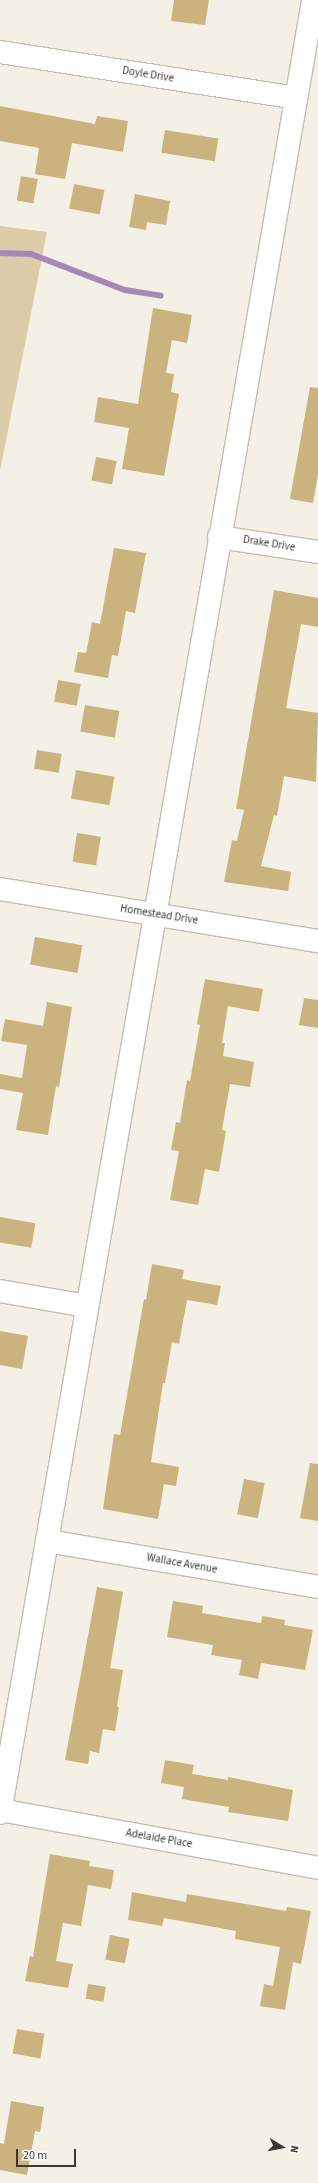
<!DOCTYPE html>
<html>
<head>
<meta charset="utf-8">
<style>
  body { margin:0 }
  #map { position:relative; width:318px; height:2183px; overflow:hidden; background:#f5f0e6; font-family:"Source Sans 3",sans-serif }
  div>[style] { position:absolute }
  .green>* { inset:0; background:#dccca8 }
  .stream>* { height:6px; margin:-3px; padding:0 3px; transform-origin:3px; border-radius:3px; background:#a489b8 }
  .building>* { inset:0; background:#cab37e; transform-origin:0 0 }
  .roads { filter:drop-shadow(1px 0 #c3beb4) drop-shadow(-1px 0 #c3beb4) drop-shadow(0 1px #c3beb4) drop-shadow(0 -1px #c3beb4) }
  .minor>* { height:22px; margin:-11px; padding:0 11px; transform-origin:11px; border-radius:11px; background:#fff }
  span { translate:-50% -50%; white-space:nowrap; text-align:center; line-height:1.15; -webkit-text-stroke:4px #fff; paint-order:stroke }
  .street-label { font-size:11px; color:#3a3834 }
  .north { position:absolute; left:262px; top:2127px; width:40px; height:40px; -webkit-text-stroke:3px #fff; paint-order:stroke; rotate:100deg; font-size:11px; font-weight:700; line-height:16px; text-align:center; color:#3a3834 }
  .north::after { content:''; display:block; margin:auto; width:14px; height:18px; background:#3a3834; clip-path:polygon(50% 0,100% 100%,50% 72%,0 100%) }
  .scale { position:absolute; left:16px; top:2149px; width:60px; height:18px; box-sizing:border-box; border:2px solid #3a3834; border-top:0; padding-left:5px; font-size:12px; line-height:14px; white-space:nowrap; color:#3a3834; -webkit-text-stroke:3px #fff; paint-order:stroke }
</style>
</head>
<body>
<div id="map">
  <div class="green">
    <i style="clip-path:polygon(0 226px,47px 232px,0 471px)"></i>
  </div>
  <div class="stream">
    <i style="left:0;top:253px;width:31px;rotate:2deg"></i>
    <i style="left:31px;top:254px;width:101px;rotate:21deg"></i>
    <i style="left:125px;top:290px;width:36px;rotate:9deg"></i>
  </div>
  <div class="building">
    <i style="clip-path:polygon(174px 0,209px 0,205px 25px,171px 21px)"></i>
    <i style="clip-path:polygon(0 106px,95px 124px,97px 116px,128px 121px,123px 152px,72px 143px,65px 179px,35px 174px,39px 148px,0 141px)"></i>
    <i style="left:165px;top:130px;width:54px;height:23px;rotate:9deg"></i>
    <i style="left:21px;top:176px;width:17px;height:25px;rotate:10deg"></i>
    <i style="left:74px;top:184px;width:31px;height:25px;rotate:11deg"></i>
    <i style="clip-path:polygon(135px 194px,170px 201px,166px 225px,147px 222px,146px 230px,129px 227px)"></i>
    <i style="clip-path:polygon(153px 308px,192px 315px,187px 343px,172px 340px,166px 373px,174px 374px,171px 392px,179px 394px,164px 476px,122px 469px,129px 428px,94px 422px,98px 397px,138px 404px)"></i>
    <i style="clip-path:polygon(310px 387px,318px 388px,318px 475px,313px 503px,290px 499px)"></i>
    <i style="left:96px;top:457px;width:21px;height:24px;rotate:11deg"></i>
    <i style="clip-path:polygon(114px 548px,146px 553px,135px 613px,126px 611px,118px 656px,112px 655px,108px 678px,74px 672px,78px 652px,86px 653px,92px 622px,100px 624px)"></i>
    <i style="clip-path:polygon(274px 590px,318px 598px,318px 627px,301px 624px,286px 708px,318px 713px,316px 782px,284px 776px,277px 816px,274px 815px,261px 866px,291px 872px,288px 891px,224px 882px,232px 840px,237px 841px,244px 810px,236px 809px)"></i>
    <i style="left:58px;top:680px;width:23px;height:22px;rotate:10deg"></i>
    <i style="left:85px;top:705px;width:35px;height:27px;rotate:10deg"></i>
    <i style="left:37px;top:750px;width:25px;height:19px;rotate:9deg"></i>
    <i style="left:76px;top:770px;width:39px;height:29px;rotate:10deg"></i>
    <i style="left:77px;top:833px;width:24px;height:29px;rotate:9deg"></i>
    <i style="left:35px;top:937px;width:48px;height:28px;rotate:10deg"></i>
    <i style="clip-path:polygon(205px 979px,263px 989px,259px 1012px,228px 1006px,222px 1043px,225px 1043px,223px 1056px,254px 1062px,250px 1087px,230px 1084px,222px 1130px,226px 1131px,219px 1172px,205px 1169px,198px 1205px,170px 1200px,179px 1151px,171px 1150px,176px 1122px,180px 1123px,187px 1080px,190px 1081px,200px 1025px,197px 1024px)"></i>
    <i style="clip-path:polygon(304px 998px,318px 1000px,318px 1028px,299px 1025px)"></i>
    <i style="clip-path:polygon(47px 1002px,72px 1007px,59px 1087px,56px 1086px,48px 1135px,16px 1130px,23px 1093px,0 1089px,0 1074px,22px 1078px,27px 1045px,1px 1041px,5px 1019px,43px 1026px)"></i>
    <i style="left:0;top:1217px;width:36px;height:25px;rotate:10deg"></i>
    <i style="clip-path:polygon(152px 1264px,184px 1270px,182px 1279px,221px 1286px,217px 1305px,187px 1300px,179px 1344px,172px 1342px,165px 1383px,163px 1383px,151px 1462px,179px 1467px,176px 1486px,164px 1484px,158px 1519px,103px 1509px,114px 1434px,120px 1435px,144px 1299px,146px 1300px)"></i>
    <i style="clip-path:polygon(0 1331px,28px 1336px,22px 1369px,0 1365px)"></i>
    <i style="clip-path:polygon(310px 1463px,318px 1464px,318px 1521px,300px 1518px)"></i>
    <i style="left:244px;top:1479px;width:21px;height:36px;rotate:11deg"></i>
    <i style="clip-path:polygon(97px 1587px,123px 1592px,110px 1668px,123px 1670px,117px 1707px,119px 1707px,115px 1731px,103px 1729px,99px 1753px,90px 1751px,88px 1764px,65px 1760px)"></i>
    <i style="clip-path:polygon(173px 1601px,203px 1606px,202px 1613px,261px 1623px,262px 1616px,285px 1620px,284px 1625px,313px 1630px,305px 1670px,261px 1663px,258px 1679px,239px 1675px,242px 1660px,211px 1655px,213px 1645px,167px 1637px)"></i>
    <i style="clip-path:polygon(165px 1760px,194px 1765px,192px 1774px,228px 1780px,228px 1777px,293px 1790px,288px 1821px,228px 1812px,229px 1807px,182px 1799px,184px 1787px,161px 1783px)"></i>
    <i style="clip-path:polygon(50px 1854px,90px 1861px,89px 1866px,114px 1870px,111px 1889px,88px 1885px,81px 1926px,63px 1923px,56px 1961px,73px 1964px,68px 1988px,25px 1981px,30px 1956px,33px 1957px)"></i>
    <i style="clip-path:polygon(132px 1892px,186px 1902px,187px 1894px,286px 1911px,287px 1907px,311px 1911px,301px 1964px,293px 1962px,285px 2010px,260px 2006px,264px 1984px,273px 1986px,280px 1947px,235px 1939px,236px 1931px,164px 1918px,162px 1926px,128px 1920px)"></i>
    <i style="left:110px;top:1935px;width:20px;height:25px;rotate:11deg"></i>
    <i style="left:88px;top:1984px;width:18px;height:15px;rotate:9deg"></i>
    <i style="left:17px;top:2029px;width:28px;height:25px;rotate:10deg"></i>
    <i style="clip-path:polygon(11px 2101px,44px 2107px,40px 2132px,35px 2131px,27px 2175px,0 2170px,0 2143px,4px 2144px)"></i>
  </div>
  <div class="roads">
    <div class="minor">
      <i style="left:0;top:52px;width:300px;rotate:8.8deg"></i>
      <i style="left:219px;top:537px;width:100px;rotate:8.6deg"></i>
      <i style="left:0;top:889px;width:322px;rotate:9.3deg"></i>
      <i style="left:0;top:1291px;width:88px;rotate:9.8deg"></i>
      <i style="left:47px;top:1541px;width:275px;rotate:9.6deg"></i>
      <i style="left:0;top:1810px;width:323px;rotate:10.3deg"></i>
      <i style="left:0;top:1813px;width:1840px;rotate:-80.2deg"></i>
    </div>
  </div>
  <div class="street-label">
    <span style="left:148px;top:75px;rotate:9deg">Doyle Drive</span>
    <span style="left:269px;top:544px;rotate:9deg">Drake Drive</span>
    <span style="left:159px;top:915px;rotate:9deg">Homestead Drive</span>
    <span style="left:182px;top:1564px;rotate:10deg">Wallace Avenue</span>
    <span style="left:159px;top:1839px;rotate:10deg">Adelaide Place</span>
  </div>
  <div class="north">N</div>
  <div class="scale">20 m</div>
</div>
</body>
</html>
